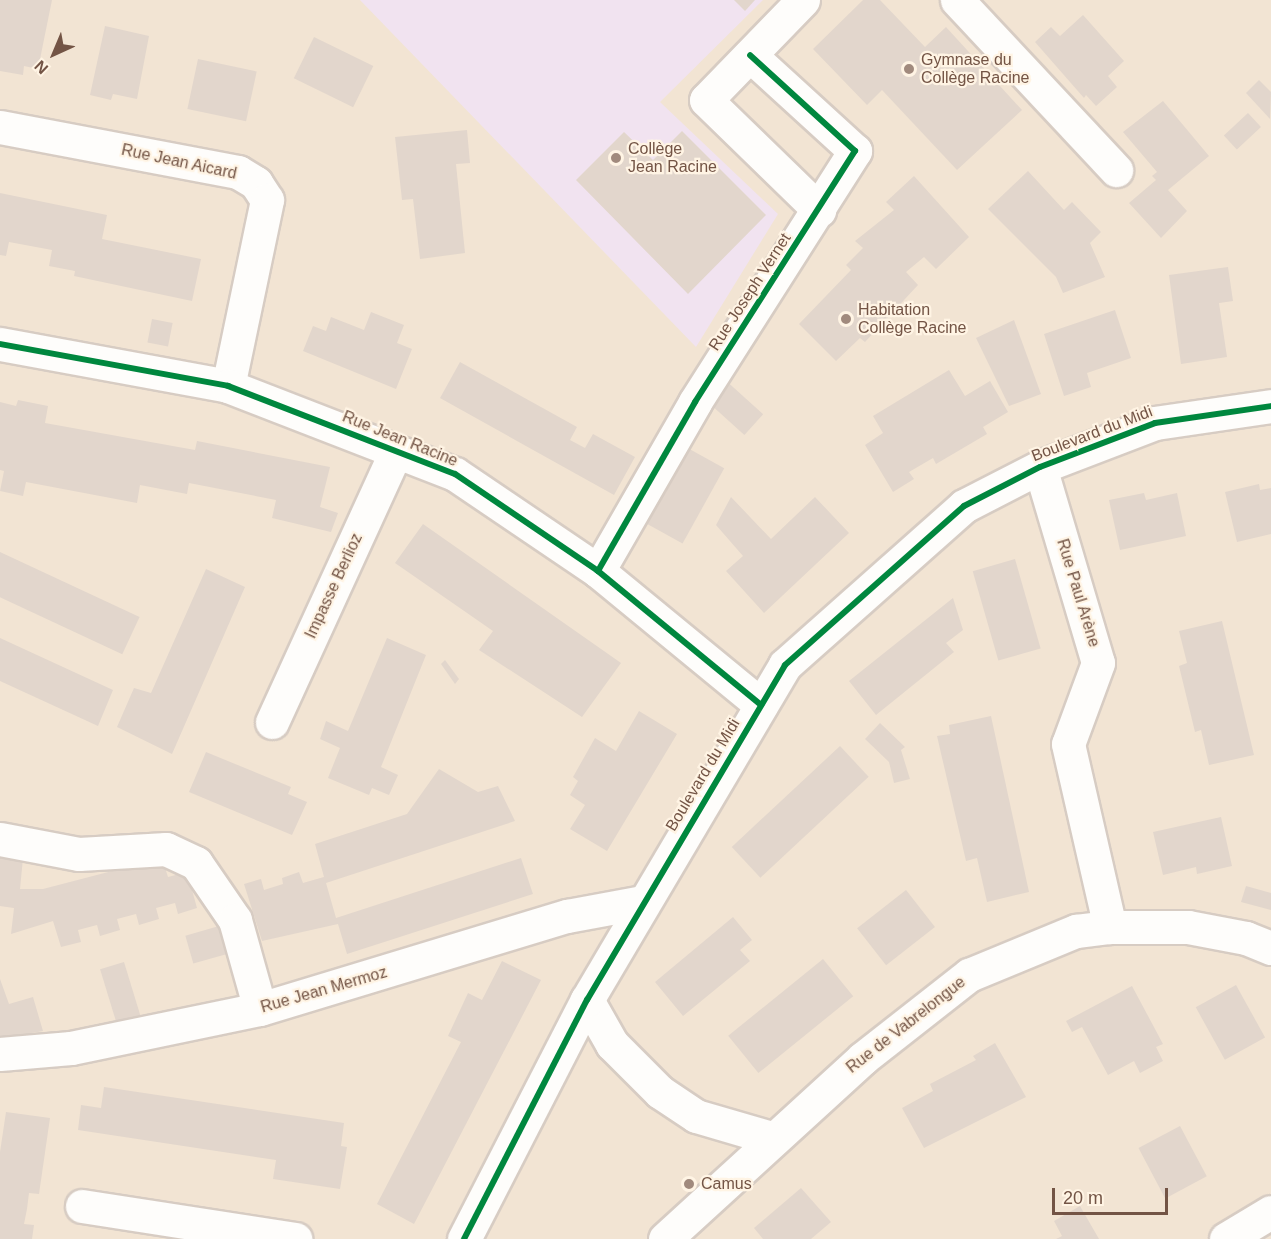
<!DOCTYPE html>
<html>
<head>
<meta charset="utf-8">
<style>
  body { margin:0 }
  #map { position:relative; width:1271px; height:1239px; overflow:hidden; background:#f6efe4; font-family:Arial,sans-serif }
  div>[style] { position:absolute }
  .residential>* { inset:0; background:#f2e4d3; transform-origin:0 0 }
  .education>* { inset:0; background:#f1e3f0 }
  .building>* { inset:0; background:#e2d6cc; transform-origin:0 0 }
  .roads { filter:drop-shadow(2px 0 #d7ccc3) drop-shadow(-2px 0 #d7ccc3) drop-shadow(0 2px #d7ccc3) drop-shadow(0 -2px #d7ccc3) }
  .minor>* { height:33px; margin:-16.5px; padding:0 16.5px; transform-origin:16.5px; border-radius:16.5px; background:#fefdfb }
  .cycleway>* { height:6px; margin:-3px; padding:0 3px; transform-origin:3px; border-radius:3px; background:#00873e }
  .dots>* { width:16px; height:16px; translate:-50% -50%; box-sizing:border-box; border:3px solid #fff4e4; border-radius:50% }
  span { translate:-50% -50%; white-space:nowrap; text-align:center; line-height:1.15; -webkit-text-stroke:4.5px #fff4e4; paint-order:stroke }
  .poi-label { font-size:16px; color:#735445 }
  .left { translate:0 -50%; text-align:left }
  .street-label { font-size:16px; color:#735445 }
  .north { position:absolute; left:24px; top:24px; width:60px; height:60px; -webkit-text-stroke:4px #fff4e4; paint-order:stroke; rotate:224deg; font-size:16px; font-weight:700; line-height:24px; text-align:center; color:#735445 }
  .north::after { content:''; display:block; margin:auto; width:21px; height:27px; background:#735445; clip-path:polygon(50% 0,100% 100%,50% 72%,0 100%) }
  .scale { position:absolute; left:1052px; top:1188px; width:116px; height:27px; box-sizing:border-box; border:3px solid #735445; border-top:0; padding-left:8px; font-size:18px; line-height:21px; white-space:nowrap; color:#735445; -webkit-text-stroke:4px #fff4e4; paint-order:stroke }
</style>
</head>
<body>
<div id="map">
  <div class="residential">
    <i style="left:0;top:0;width:1271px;height:1239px"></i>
  </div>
  <div class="education">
    <i style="clip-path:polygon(360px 0,763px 0,660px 102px,778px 214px,696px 347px)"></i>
  </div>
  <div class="building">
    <i style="clip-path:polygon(0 0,52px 0,38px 69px,24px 66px,23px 75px,0 71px)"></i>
    <i style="clip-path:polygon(734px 0,755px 0,745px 11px)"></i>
    <i style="clip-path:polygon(863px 0,880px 0,925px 47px,946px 27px,1022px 110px,957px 170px,882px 90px,867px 105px,813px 49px)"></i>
    <i style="clip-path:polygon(1083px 15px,1124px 61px,1108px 76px,1117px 87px,1096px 106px,1086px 95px,1084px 98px,1035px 42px,1051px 27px,1060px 36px)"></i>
    <i style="clip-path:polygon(105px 26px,149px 36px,137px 99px,113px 94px,111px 100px,90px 95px)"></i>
    <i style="left:314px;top:37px;width:66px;height:46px;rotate:26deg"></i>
    <i style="left:198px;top:59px;width:60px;height:51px;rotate:12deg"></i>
    <i style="clip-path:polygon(1259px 80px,1271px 92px,1270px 119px,1246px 93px)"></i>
    <i style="clip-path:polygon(1163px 101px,1209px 156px,1168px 190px,1187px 211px,1161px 238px,1129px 203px,1156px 180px,1152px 176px,1157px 172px,1123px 132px)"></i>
    <i style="left:1248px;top:113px;width:19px;height:33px;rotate:47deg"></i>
    <i style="clip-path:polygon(467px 130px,470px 163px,456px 164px,465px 253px,420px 259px,413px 199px,402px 200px,395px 137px)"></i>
    <i style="clip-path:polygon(682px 131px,766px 215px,688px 294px,576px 180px,624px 132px,653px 160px)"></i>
    <i style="clip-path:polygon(1028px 171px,1064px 210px,1072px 202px,1101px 232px,1090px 243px,1105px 277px,1063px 293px,1056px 277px,988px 209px)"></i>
    <i style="clip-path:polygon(914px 176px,969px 237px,936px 269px,924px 257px,906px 272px,918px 285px,865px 342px,860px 338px,836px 361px,799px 324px,851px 270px,846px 265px,863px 248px,855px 241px,894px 210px,886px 202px)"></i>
    <i style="clip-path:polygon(0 193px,107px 215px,102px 239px,201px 259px,192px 301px,74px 276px,75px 271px,49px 266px,52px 250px,9px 242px,6px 256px,0 255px)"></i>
    <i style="clip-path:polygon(1228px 267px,1233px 301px,1219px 303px,1227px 357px,1181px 364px,1169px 275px)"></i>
    <i style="clip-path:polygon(1115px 310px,1131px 358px,1087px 373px,1091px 387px,1064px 396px,1044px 334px)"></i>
    <i style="clip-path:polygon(371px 312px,404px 325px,397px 343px,412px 349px,396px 389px,303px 351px,313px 326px,326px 331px,331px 317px,364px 330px)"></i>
    <i style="left:152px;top:319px;width:21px;height:24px;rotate:11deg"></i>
    <i style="clip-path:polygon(1014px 320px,1041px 394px,1009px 406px,976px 338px)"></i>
    <i style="clip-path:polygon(460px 362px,577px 427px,570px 440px,585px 448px,593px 434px,635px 457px,614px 495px,440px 398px)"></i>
    <i style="clip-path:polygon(949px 370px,965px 396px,990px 381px,1008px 412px,983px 427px,987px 434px,936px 464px,933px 458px,909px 472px,914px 479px,893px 492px,865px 445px,883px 433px,873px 416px)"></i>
    <i style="left:723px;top:378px;width:54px;height:28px;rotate:42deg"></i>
    <i style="clip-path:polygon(18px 400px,48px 406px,45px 423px,195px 450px,197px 441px,330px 467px,320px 507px,338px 513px,331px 532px,272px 518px,276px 500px,189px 483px,187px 494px,140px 485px,137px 503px,26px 482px,23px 496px,0 491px,4px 471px,0 470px,0 402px,16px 406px)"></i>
    <i style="left:684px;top:446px;width:46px;height:86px;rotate:29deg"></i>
    <i style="clip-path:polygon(1259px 484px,1260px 490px,1271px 488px,1271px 534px,1237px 542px,1225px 492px)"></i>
    <i style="clip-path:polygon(1144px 493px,1146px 500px,1177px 493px,1186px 536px,1120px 550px,1109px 500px)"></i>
    <i style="clip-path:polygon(731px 497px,771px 539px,815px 497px,849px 533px,764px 613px,726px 571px,743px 556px,716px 525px)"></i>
    <i style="clip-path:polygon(423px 524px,621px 663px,582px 717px,479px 650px,493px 631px,395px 563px)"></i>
    <i style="left:0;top:552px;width:154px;height:41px;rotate:25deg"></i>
    <i style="left:1015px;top:559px;width:93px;height:44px;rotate:74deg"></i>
    <i style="clip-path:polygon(206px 569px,245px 587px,172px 754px,117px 727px,134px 688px,151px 693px)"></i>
    <i style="clip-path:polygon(953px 598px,963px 630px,946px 643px,954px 652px,876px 715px,849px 681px)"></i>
    <i style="clip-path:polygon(1222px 621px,1254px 755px,1209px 765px,1201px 730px,1195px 732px,1179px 666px,1187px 663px,1179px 631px)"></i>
    <i style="clip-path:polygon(0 638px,113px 690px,98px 726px,0 681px)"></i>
    <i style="clip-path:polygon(387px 638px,426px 655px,381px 767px,398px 775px,389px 795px,372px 788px,369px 795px,328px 778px,340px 748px,320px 739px,326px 721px,348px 731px)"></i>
    <i style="clip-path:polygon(445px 660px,459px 679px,455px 684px,441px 664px)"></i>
    <i style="clip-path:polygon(639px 711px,677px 734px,607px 851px,570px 829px,585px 805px,570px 795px,578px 781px,573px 777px,595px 738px,616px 751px)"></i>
    <i style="clip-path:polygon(991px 716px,1029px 892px,987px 902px,977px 858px,966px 861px,937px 736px,950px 734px,949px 725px)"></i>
    <i style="clip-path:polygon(880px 723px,905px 747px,901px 750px,910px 779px,894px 783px,889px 762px,865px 739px)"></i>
    <i style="left:840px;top:746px;width:42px;height:148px;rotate:47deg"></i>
    <i style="clip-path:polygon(206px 752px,291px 787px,288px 794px,307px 802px,292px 835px,189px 792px)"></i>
    <i style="clip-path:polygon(439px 769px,478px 792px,498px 786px,515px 821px,326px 883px,336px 918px,521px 858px,533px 894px,347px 954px,338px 924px,262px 941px,244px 884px,261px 879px,264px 890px,283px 884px,282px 878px,299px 872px,303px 883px,324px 877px,315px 844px,407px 814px)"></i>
    <i style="clip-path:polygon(1221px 817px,1232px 866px,1197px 874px,1196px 867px,1163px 875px,1153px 832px)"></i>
    <i style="clip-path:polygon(0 856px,23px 858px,20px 889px,43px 889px,162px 858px,168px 877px,187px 872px,197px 908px,178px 914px,175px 903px,156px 908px,159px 919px,139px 925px,136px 914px,117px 919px,120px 930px,100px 936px,97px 925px,78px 930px,81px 942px,61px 947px,53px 921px,11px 934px,14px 908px,0 906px)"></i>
    <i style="clip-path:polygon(1246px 886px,1271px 893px,1271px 910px,1241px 902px)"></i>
    <i style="left:906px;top:890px;width:47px;height:62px;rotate:52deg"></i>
    <i style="clip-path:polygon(733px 917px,752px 940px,740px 950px,750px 961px,683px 1016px,655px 982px)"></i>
    <i style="left:219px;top:926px;width:29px;height:35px;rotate:74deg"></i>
    <i style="left:823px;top:959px;width:48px;height:122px;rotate:51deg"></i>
    <i style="clip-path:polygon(502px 961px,541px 980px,414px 1224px,377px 1204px,461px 1042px,448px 1036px,468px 993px,482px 1000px)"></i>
    <i style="left:124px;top:962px;width:61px;height:25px;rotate:73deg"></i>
    <i style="clip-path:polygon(0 979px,9px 1004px,33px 997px,43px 1031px,0 1039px)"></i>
    <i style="left:1236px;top:985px;width:60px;height:46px;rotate:61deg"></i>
    <i style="clip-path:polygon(1132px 986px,1163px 1044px,1156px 1047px,1163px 1061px,1140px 1073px,1134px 1061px,1108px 1075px,1082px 1027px,1072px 1032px,1066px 1021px)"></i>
    <i style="clip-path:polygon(995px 1043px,1026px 1097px,924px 1148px,902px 1108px,933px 1091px,930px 1084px,976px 1060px,973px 1056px)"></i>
    <i style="clip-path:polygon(104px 1087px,344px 1123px,341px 1146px,347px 1147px,340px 1189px,273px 1179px,276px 1160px,78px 1130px,81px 1105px,101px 1108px)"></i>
    <i style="clip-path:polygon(6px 1112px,50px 1118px,39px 1194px,29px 1193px,27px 1209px,24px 1224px,34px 1225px,32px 1239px,0 1239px,0 1152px)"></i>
    <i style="left:1180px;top:1126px;width:57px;height:47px;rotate:62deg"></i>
    <i style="clip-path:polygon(801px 1188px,831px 1222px,811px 1239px,763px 1239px,754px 1228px)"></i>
    <i style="clip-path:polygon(1080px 1206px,1099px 1239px,1056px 1239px,1062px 1236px,1054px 1221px)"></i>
  </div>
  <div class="roads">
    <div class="minor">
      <i style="left:803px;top:0;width:139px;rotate:134.1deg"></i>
      <i style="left:706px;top:100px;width:158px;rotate:44.2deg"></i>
      <i style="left:957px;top:0;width:233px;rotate:46.9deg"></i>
      <i style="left:0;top:127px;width:242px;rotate:10.7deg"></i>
      <i style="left:238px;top:172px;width:21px;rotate:31deg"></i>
      <i style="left:256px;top:183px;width:20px;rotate:57deg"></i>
      <i style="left:267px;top:200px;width:190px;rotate:101.8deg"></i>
      <i style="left:0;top:344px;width:232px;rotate:10.4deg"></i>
      <i style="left:228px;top:386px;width:243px;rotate:21.2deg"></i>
      <i style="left:455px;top:474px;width:173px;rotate:34.1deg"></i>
      <i style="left:598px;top:571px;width:211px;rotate:39.4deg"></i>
      <i style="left:1040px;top:467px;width:204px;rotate:73.5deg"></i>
      <i style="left:1098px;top:663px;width:86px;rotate:110.3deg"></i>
      <i style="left:1068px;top:744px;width:188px;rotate:77.1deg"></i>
      <i style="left:598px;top:571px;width:195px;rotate:-60.1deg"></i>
      <i style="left:695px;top:402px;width:298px;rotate:-57.5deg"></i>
      <i style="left:855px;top:151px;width:142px;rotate:-137.6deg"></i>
      <i style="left:272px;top:722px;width:298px;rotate:-65.4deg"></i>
      <i style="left:0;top:839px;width:80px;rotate:10.8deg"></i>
      <i style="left:79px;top:854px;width:87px;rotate:-3.3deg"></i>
      <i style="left:166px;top:849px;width:33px;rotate:25deg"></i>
      <i style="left:196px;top:863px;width:69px;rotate:55.6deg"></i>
      <i style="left:235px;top:920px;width:92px;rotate:74.3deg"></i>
      <i style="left:587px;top:1000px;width:51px;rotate:60.4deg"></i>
      <i style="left:612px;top:1044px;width:68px;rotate:45deg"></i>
      <i style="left:660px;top:1092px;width:43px;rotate:33.7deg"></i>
      <i style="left:696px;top:1116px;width:78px;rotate:16.3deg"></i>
      <i style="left:0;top:1054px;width:71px;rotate:-4.8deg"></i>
      <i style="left:71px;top:1048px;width:193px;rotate:-11.7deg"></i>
      <i style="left:260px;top:1009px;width:321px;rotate:-16.9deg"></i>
      <i style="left:567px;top:916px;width:77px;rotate:-10.4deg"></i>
      <i style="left:82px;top:1206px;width:216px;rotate:8.8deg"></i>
      <i style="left:464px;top:1239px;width:269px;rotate:-62.8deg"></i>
      <i style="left:587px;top:1000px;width:389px;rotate:-59.4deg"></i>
      <i style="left:785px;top:665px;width:239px;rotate:-41.6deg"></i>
      <i style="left:964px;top:506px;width:85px;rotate:-27.2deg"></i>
      <i style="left:1040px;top:467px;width:123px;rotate:-20.9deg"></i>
      <i style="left:1155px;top:423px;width:117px;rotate:-8.3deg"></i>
      <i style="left:665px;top:1239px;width:268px;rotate:-42.4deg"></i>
      <i style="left:863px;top:1058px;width:135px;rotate:-38.1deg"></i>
      <i style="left:969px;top:975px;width:116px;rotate:-22.4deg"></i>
      <i style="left:1076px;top:931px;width:34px;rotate:-7deg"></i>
      <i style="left:1110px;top:927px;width:78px"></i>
      <i style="left:1188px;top:927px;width:59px;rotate:10.7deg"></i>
      <i style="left:1246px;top:938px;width:27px;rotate:22deg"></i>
      <i style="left:1226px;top:1239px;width:52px;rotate:-31deg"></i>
    </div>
  </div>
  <div class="cycleway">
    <i style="left:0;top:344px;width:232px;rotate:10.4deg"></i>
    <i style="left:228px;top:386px;width:243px;rotate:21.2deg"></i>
    <i style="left:455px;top:474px;width:173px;rotate:34.1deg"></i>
    <i style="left:598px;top:571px;width:211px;rotate:39.4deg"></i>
    <i style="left:598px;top:571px;width:195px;rotate:-60.1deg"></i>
    <i style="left:695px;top:402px;width:298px;rotate:-57.5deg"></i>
    <i style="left:855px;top:151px;width:142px;rotate:-137.6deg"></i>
    <i style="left:464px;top:1239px;width:269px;rotate:-62.8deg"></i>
    <i style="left:587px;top:1000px;width:389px;rotate:-59.4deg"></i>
    <i style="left:785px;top:665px;width:239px;rotate:-41.6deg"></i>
    <i style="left:964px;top:506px;width:85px;rotate:-27.2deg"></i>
    <i style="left:1040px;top:467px;width:123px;rotate:-20.9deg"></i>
    <i style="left:1155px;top:423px;width:117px;rotate:-8.3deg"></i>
  </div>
  <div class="dots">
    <i style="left:909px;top:69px;background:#a18a7d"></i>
    <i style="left:616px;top:158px;background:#a18a7d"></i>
    <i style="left:846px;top:319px;background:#a18a7d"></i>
    <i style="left:689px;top:1184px;background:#a18a7d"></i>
  </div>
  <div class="poi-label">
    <span class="left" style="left:921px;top:69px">Gymnase du<br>Collège Racine</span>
    <span class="left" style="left:628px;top:158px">Collège<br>Jean Racine</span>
    <span class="left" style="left:858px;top:319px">Habitation<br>Collège Racine</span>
    <span class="left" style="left:701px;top:1184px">Camus</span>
  </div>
  <div class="street-label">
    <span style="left:179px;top:162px;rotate:12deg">Rue Jean Aicard</span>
    <span style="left:750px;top:292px;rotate:-57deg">Rue Joseph Vernet</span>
    <span style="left:1092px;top:434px;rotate:-21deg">Boulevard du Midi</span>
    <span style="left:400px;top:439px;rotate:22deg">Rue Jean Racine</span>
    <span style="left:334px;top:586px;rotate:-65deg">Impasse Berlioz</span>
    <span style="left:1078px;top:593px;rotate:73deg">Rue Paul Arène</span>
    <span style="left:703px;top:775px;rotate:-59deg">Boulevard du Midi</span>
    <span style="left:324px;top:990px;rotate:-16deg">Rue Jean Mermoz</span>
    <span style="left:906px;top:1025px;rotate:-38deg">Rue de Vabrelongue</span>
  </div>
  <div class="north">N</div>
  <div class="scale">20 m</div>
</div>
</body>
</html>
